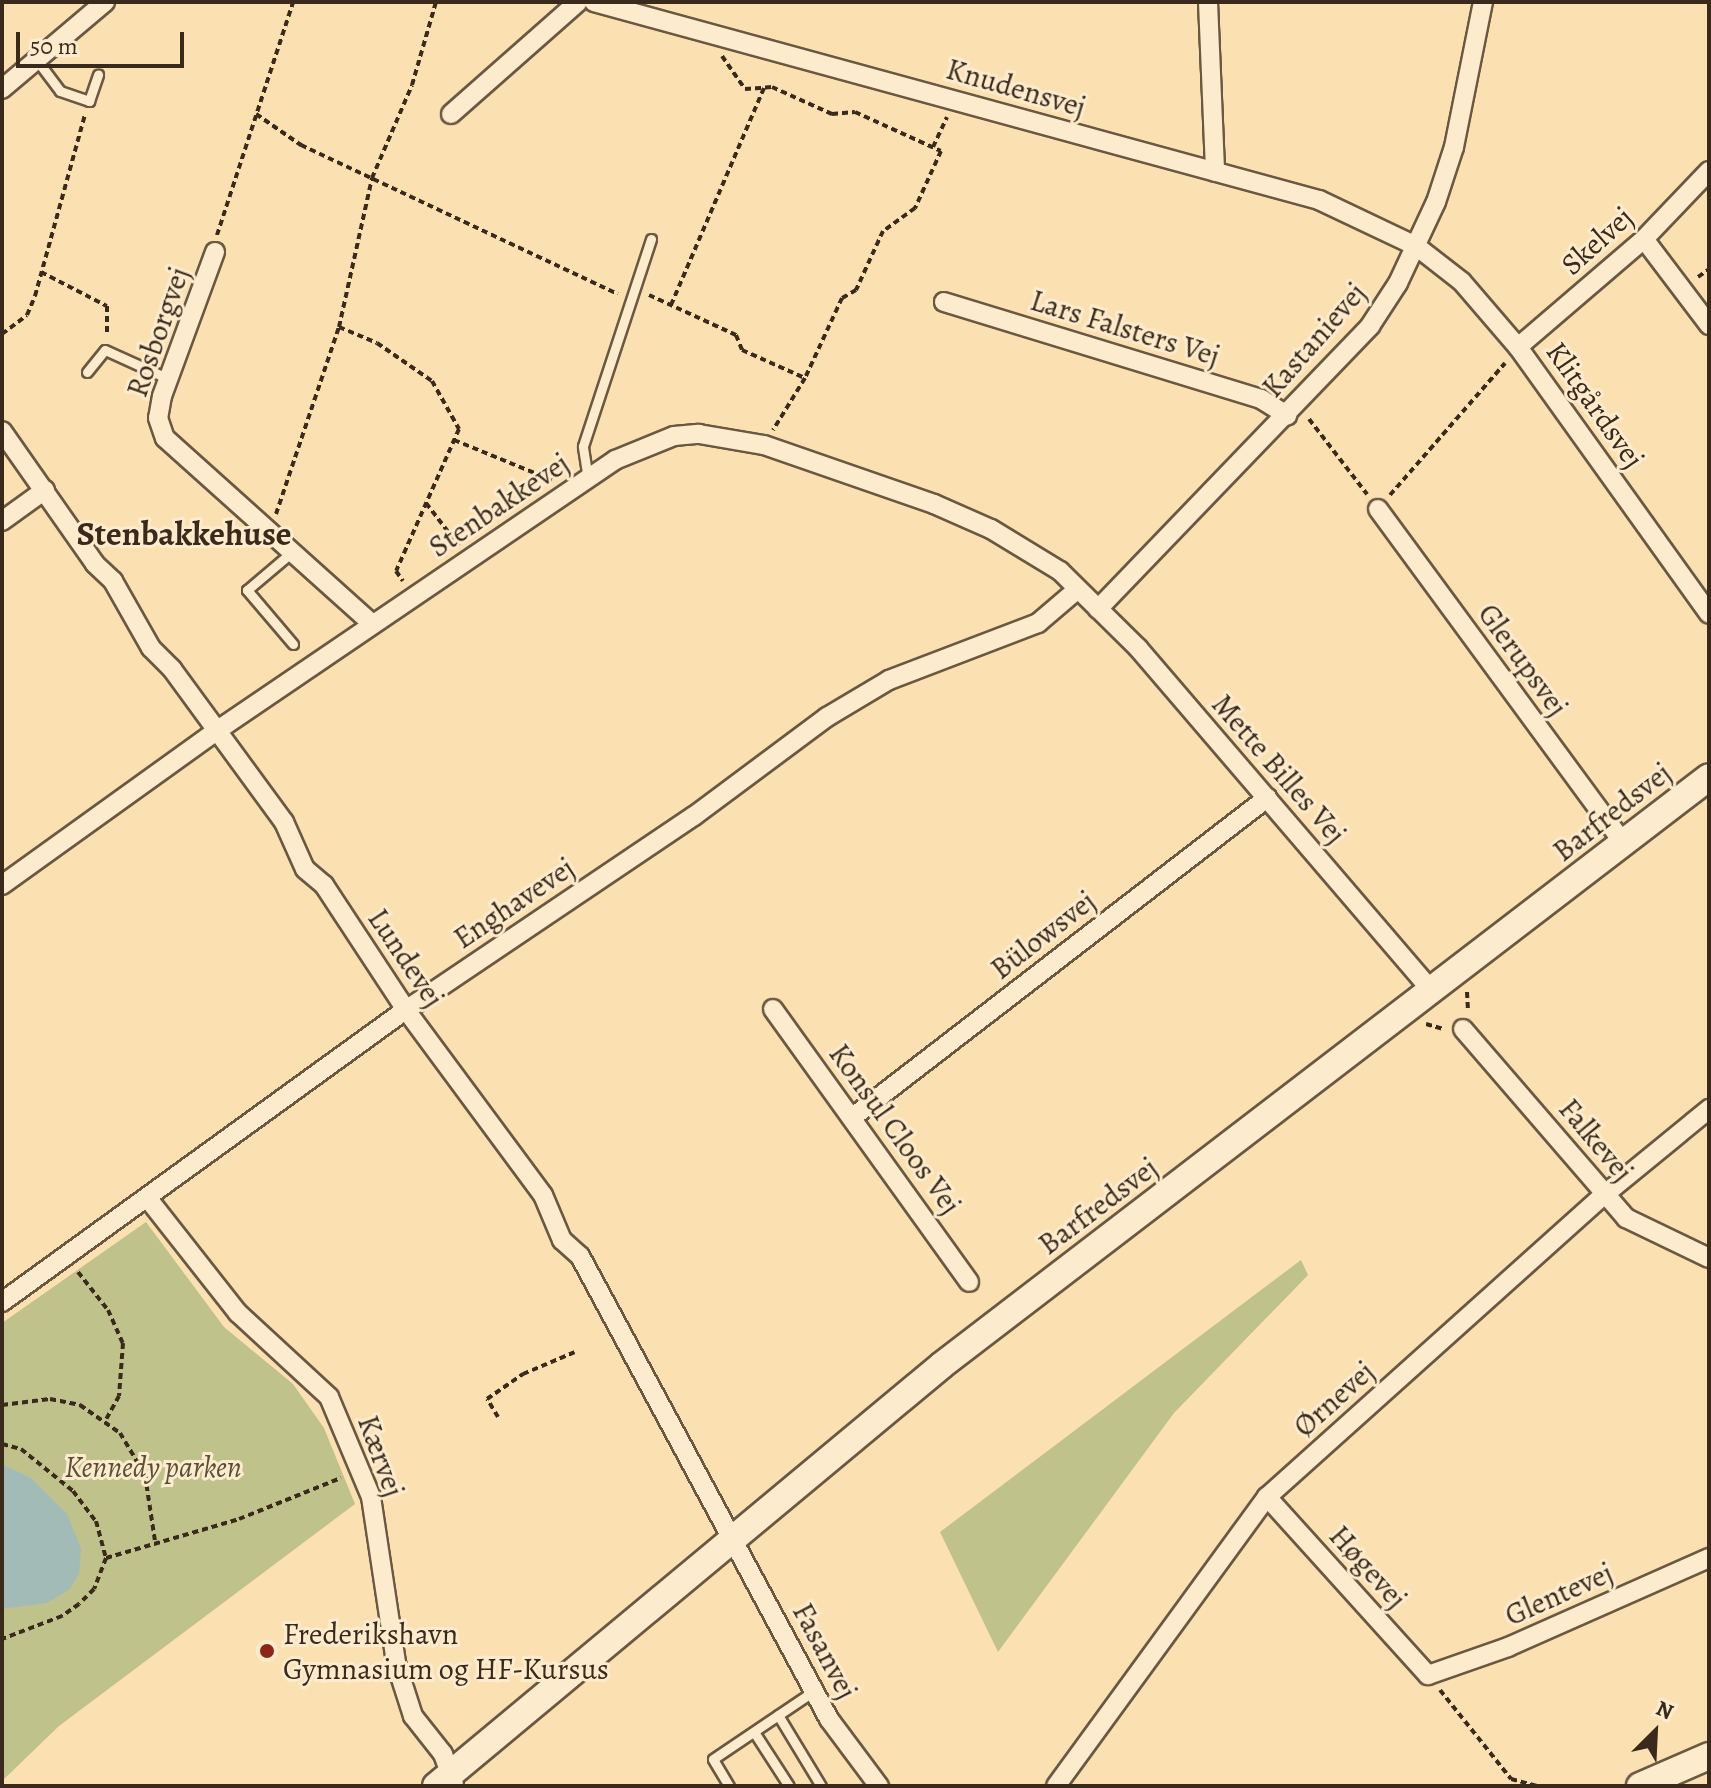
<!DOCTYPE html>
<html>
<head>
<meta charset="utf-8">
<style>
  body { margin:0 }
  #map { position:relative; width:1711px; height:1788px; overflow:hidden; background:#fbe0b2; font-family:Alegreya,serif }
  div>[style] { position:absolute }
  .green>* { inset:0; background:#c0c28b }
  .water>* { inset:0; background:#a2bbb6 }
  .path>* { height:4px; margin-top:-2px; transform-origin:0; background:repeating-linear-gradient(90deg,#392a1b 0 6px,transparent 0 10px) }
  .roads { filter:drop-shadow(2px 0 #6a5841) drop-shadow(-2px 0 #6a5841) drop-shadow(0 2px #6a5841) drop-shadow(0 -2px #6a5841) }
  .lane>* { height:9px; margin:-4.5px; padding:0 4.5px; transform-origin:4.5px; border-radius:4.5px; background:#fcebcd }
  .street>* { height:18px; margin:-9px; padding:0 9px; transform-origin:9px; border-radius:9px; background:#fcebcd }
  .secondary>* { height:26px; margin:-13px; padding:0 13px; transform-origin:13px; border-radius:13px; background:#fcebcd }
  .dots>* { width:22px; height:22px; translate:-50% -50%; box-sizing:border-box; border:4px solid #fcebcd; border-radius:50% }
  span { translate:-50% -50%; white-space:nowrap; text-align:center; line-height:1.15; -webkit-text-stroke:6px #fcebcd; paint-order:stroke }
  .street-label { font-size:30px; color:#392a1b }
  .park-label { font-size:30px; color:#5b5037; font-style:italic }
  .poi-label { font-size:30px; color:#392a1b }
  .left { translate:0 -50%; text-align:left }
  .quarter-label { font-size:34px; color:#392a1b; font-weight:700 }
  .frame { position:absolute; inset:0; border:4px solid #392a1b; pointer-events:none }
  .north { position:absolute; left:1615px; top:1692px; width:80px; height:80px; -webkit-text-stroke:6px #fcebcd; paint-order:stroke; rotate:24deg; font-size:22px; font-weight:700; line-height:32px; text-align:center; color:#392a1b }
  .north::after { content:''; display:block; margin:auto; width:28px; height:36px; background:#392a1b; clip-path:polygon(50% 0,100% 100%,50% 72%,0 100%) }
  .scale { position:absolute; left:16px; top:32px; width:168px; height:36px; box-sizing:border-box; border:4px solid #392a1b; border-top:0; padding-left:10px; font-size:24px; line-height:28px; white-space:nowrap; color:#392a1b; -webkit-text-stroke:6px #fcebcd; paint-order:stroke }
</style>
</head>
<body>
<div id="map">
  <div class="green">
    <i style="clip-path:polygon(146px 1222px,224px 1327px,293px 1384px,324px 1428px,355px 1504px,59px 1726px,2px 1781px,2px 1323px)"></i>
    <i style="clip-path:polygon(1301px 1260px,1308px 1275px,1174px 1413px,998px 1652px,940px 1532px)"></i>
  </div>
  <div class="water">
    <i style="clip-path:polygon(2px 1464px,31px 1478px,67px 1514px,81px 1548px,79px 1574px,69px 1590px,47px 1603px,2px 1609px)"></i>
  </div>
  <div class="path">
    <i style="left:722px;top:56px;width:40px;rotate:55.1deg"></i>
    <i style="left:745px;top:89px;width:27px;rotate:-4deg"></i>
    <i style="left:772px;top:87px;width:66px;rotate:24.2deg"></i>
    <i style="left:832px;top:114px;width:23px;rotate:-5deg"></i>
    <i style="left:855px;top:112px;width:94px;rotate:24.4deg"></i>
    <i style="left:941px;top:151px;width:63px;rotate:114.5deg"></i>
    <i style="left:915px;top:208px;width:39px;rotate:144deg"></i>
    <i style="left:883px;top:231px;width:65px;rotate:114.6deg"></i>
    <i style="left:856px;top:290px;width:16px;rotate:150deg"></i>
    <i style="left:842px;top:298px;width:88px;rotate:114.8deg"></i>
    <i style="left:805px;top:378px;width:61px;rotate:121.6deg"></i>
    <i style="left:256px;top:114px;width:55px;rotate:34.6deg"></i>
    <i style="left:301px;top:145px;width:350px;rotate:25.2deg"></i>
    <i style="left:933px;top:147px;width:33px;rotate:-65deg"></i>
    <i style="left:217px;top:235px;width:245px;rotate:-71.9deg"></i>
    <i style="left:41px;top:272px;width:74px;rotate:27.3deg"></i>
    <i style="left:107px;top:306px;width:30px;rotate:90deg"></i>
    <i style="left:1698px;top:277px;width:14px;rotate:-36deg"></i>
    <i style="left:649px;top:295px;width:96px;rotate:24.7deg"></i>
    <i style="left:736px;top:335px;width:16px;rotate:68deg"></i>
    <i style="left:742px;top:350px;width:69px;rotate:24deg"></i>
    <i style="left:671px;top:305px;width:236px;rotate:-66.8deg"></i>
    <i style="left:339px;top:327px;width:41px;rotate:22.8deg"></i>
    <i style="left:377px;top:343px;width:67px;rotate:34.6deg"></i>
    <i style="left:432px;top:381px;width:55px;rotate:60.6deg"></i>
    <i style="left:459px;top:429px;width:155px;rotate:113.9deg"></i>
    <i style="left:396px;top:571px;width:12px;rotate:55deg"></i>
    <i style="left:2px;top:334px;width:31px;rotate:-37deg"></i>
    <i style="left:27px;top:315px;width:21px;rotate:-67deg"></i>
    <i style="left:35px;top:296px;width:188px;rotate:-74.6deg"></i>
    <i style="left:1309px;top:419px;width:95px;rotate:52.3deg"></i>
    <i style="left:454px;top:440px;width:106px;rotate:22.2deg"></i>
    <i style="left:1390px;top:495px;width:175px;rotate:-48.9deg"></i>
    <i style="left:426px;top:503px;width:54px;rotate:52.5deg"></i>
    <i style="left:276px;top:514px;width:197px;rotate:-71.4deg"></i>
    <i style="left:339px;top:327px;width:153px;rotate:-77.5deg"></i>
    <i style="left:372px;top:178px;width:101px;rotate:-66.7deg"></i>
    <i style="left:412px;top:85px;width:86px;rotate:-73.9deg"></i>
    <i style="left:1467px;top:992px;width:18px;rotate:87deg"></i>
    <i style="left:1426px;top:1024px;width:18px;rotate:16deg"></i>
    <i style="left:78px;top:1272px;width:48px;rotate:51.7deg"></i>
    <i style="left:108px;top:1310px;width:36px;rotate:66deg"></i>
    <i style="left:123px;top:1343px;width:53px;rotate:94.3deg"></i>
    <i style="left:119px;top:1396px;width:29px;rotate:119deg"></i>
    <i style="left:2px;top:1405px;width:48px;rotate:-7.1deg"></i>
    <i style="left:50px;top:1399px;width:31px;rotate:11deg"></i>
    <i style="left:80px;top:1405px;width:49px;rotate:35deg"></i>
    <i style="left:120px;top:1433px;width:49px;rotate:59.2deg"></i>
    <i style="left:145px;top:1475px;width:67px;rotate:81.4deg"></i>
    <i style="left:498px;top:1417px;width:21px;rotate:-121deg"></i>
    <i style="left:487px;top:1399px;width:44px;rotate:-34.8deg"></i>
    <i style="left:523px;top:1374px;width:56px;rotate:-22.9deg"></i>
    <i style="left:2px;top:1444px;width:20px;rotate:15deg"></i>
    <i style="left:21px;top:1449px;width:67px;rotate:38.9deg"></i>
    <i style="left:73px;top:1491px;width:38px;rotate:53deg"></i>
    <i style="left:96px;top:1521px;width:38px;rotate:75deg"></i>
    <i style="left:106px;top:1558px;width:33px;rotate:111deg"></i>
    <i style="left:94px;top:1589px;width:21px;rotate:135deg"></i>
    <i style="left:79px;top:1604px;width:21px;rotate:145deg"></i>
    <i style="left:62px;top:1616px;width:64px;rotate:159deg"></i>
    <i style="left:106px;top:1558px;width:139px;rotate:-16.3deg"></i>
    <i style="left:239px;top:1519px;width:110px;rotate:-21.9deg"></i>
    <i style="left:1440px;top:1690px;width:114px;rotate:51.4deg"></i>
    <i style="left:1511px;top:1779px;width:27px;rotate:15deg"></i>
  </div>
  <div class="roads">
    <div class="lane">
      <i style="left:36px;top:59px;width:40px;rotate:53deg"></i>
      <i style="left:60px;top:91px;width:31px;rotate:19deg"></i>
      <i style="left:89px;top:101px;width:28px;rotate:-71deg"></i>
      <i style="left:87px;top:372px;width:28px;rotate:-51deg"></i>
      <i style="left:105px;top:350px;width:70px;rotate:24.4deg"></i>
      <i style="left:588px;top:479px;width:33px;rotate:-99deg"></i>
      <i style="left:583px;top:446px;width:218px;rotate:-71.8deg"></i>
      <i style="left:292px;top:552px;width:59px;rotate:139.8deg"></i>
      <i style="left:247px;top:590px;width:71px;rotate:49.6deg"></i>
      <i style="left:778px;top:1715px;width:83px;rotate:58.8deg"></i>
      <i style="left:754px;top:1732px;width:64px;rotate:57.1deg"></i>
      <i style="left:729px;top:1786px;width:31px;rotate:-121deg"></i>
      <i style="left:713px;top:1759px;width:122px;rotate:-34deg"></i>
    </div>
    <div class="street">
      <i style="left:594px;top:2px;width:752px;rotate:15.28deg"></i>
      <i style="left:1319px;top:200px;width:107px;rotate:25.4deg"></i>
      <i style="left:1416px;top:246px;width:58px;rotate:38deg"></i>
      <i style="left:1462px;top:282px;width:86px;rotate:49.3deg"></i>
      <i style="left:1518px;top:347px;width:328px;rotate:54.4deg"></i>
      <i style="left:1208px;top:2px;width:170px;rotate:87.6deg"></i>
      <i style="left:2px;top:89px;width:135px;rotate:-40.2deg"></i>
      <i style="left:451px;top:114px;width:169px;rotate:-41.4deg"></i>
      <i style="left:1644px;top:239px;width:108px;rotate:52.9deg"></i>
      <i style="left:215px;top:252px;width:153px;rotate:110.2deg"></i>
      <i style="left:162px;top:396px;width:22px;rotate:100deg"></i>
      <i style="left:158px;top:418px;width:21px;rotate:71deg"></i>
      <i style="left:165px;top:438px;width:278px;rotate:41.9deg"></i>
      <i style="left:944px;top:302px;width:332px;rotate:17deg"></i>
      <i style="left:1261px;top:399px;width:31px;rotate:32deg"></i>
      <i style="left:1518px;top:347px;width:166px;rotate:-40.6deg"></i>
      <i style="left:1644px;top:239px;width:94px;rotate:-46.3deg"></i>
      <i style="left:2px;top:431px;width:162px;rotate:55deg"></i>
      <i style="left:95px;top:564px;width:25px;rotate:43deg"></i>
      <i style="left:113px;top:581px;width:77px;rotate:60.4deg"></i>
      <i style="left:151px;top:648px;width:30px;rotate:45deg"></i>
      <i style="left:172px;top:669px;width:190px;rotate:53.8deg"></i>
      <i style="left:284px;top:822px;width:51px;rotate:65.9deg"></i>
      <i style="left:305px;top:869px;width:25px;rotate:40deg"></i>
      <i style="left:324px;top:885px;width:149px;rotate:56.7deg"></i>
      <i style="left:406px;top:1010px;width:230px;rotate:53.5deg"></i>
      <i style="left:543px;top:1195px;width:49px;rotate:67.1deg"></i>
      <i style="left:562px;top:1240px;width:24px;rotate:42deg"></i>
      <i style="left:580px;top:1256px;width:526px;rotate:61.73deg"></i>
      <i style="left:829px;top:1719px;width:84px;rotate:53.3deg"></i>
      <i style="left:1378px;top:509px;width:414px;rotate:53.7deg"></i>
      <i style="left:2px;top:521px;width:53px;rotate:-35.8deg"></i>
      <i style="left:1098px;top:609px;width:393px;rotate:-46.1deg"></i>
      <i style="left:1370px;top:326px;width:51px;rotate:-56.9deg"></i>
      <i style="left:1398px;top:283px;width:89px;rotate:-64.9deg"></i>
      <i style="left:1436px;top:202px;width:58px;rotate:-71.9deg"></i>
      <i style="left:1454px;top:147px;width:148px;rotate:-78.7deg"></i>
      <i style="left:2px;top:885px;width:262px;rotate:-35.7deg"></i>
      <i style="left:215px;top:732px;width:484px;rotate:-34.2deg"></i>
      <i style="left:615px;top:460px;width:64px;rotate:-22.1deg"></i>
      <i style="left:674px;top:436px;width:25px;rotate:-5deg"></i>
      <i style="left:699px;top:434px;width:66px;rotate:9.6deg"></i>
      <i style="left:764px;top:445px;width:180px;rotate:19.1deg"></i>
      <i style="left:934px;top:504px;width:62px;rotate:23.7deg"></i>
      <i style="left:991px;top:529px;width:81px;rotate:31.3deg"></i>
      <i style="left:1060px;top:571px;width:110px;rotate:44.6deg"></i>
      <i style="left:1138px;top:648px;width:452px;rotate:49.4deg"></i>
      <i style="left:773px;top:1009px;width:336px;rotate:54.3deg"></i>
      <i style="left:1463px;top:1029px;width:250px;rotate:49.2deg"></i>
      <i style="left:1626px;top:1218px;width:92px;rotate:25.7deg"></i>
      <i style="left:853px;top:1117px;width:523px;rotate:-37.62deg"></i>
      <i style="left:149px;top:1200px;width:144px;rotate:51.8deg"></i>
      <i style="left:238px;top:1313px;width:124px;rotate:42.7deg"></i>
      <i style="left:329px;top:1397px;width:108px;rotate:67.2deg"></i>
      <i style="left:371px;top:1497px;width:168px;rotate:81.4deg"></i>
      <i style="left:396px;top:1663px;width:56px;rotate:72.2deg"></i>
      <i style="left:413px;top:1716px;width:48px;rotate:51.7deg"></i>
      <i style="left:443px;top:1754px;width:32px;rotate:70deg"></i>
      <i style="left:2px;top:1302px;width:498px;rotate:-35.9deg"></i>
      <i style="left:406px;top:1010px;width:347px;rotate:-34deg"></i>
      <i style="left:694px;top:816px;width:166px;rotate:-36.7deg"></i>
      <i style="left:827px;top:717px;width:72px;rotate:-30.8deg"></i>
      <i style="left:889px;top:680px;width:160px;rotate:-20.9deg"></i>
      <i style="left:1038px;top:623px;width:52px;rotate:-40.4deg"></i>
      <i style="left:1267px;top:1497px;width:240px;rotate:47.9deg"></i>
      <i style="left:1428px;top:1675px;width:85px;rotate:-19.3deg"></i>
      <i style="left:1508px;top:1647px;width:220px;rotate:-23.9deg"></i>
      <i style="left:1056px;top:1786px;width:358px;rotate:-53.9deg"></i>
      <i style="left:1267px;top:1497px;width:453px;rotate:-41.9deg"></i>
      <i style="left:1604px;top:1195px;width:136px;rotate:-39.3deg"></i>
    </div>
    <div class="secondary">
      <i style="left:436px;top:1786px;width:658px;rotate:-39.76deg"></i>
      <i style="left:942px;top:1365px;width:966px;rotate:-37.47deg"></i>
      <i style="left:1640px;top:1786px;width:75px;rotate:-23.5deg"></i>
    </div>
  </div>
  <div class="dots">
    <i style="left:267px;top:1651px;background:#8f2418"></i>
  </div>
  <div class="street-label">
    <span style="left:1016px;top:88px;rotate:16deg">Knudensvej</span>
    <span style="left:1597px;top:241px;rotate:-42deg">Skelvej</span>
    <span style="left:1125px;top:328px;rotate:17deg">Lars Falsters Vej</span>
    <span style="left:158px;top:332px;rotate:-71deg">Rosborgvej</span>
    <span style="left:1314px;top:340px;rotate:-49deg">Kastanievej</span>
    <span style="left:1595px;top:405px;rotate:55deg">Klitgårdsvej</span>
    <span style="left:499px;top:505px;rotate:-34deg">Stenbakkevej</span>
    <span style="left:1523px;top:660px;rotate:54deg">Glerupsvej</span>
    <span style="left:1279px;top:769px;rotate:49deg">Mette Billes Vej</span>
    <span style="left:1612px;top:812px;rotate:-38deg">Barfredsvej</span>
    <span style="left:514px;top:903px;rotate:-34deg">Enghavevej</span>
    <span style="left:1043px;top:935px;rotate:-38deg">Bülowsvej</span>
    <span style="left:406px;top:958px;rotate:56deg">Lundevej</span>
    <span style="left:895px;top:1129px;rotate:54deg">Konsul Cloos Vej</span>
    <span style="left:1596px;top:1140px;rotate:50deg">Falkevej</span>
    <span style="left:1098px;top:1206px;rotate:-37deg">Barfredsvej</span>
    <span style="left:1334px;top:1399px;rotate:-42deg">Ørnevej</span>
    <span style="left:381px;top:1456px;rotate:70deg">Kærvej</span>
    <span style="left:1368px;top:1567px;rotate:48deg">Høgevej</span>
    <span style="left:1559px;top:1594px;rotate:-24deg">Glentevej</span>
    <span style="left:825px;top:1651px;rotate:62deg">Fasanvej</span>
  </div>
  <div class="park-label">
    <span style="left:153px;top:1467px">Kennedy parken</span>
  </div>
  <div class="poi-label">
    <span class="left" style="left:283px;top:1651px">Frederikshavn<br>Gymnasium og HF-Kursus</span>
  </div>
  <div class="quarter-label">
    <span style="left:184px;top:534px">Stenbakkehuse</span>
  </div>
  <div class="frame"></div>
  <div class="north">N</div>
  <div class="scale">50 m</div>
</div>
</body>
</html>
